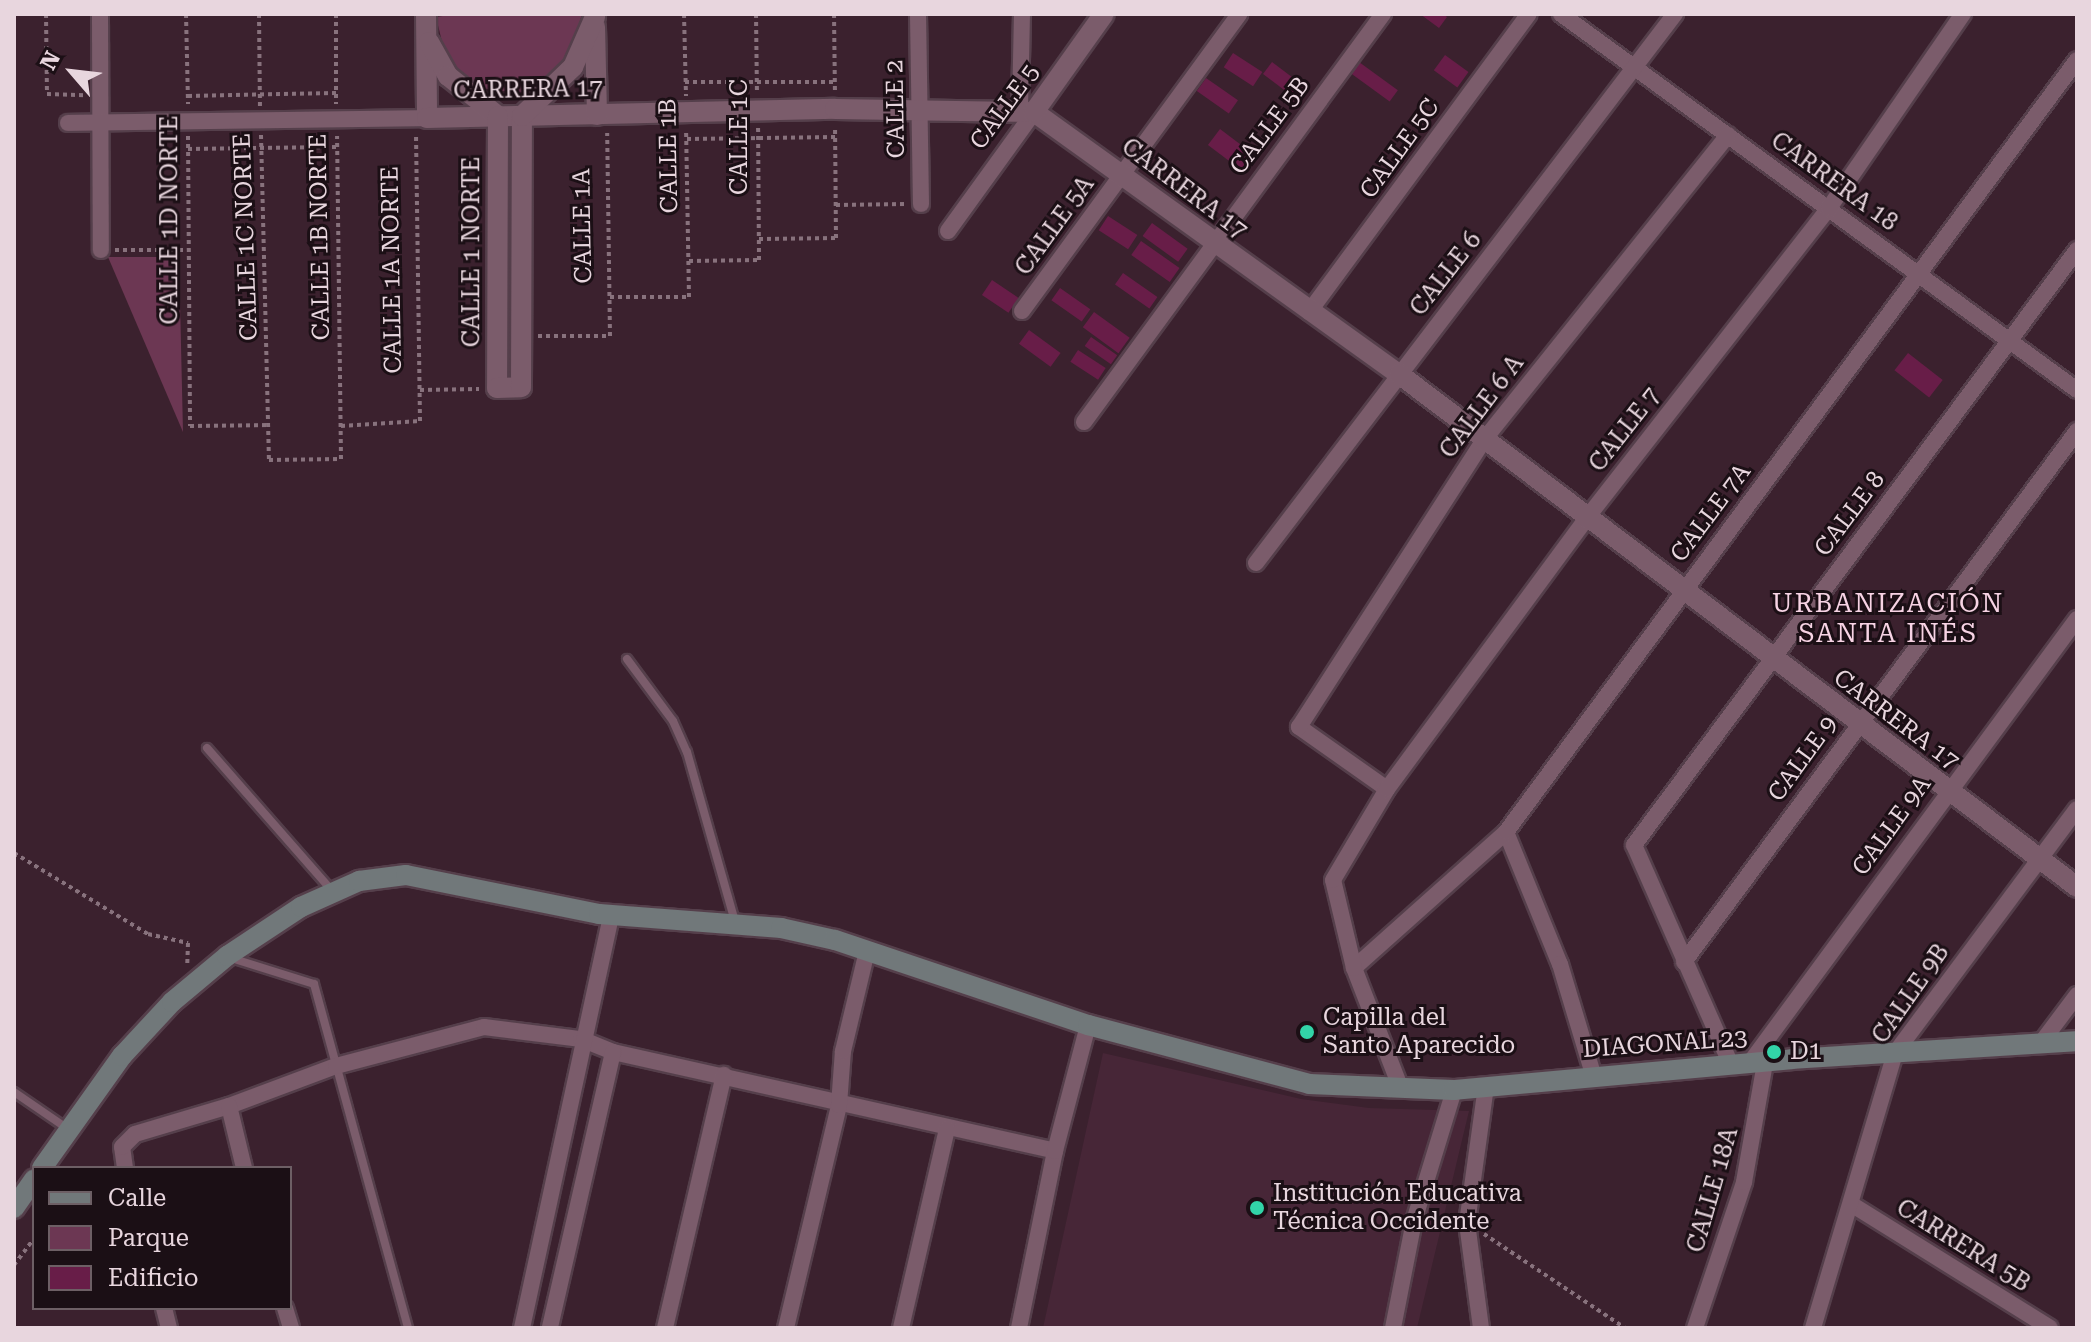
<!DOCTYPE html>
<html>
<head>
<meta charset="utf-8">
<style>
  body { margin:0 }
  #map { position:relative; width:2091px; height:1342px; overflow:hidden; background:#3b212e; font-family:"Roboto Serif",serif }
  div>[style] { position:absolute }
  .built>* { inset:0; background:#472637 }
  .green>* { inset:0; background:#6c3753 }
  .building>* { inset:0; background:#681d48; transform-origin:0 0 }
  .path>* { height:4px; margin-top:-2px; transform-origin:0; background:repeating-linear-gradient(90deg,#88727d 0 4px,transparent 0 8px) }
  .roads { filter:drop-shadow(2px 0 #553f4b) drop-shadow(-2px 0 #553f4b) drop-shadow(0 2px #553f4b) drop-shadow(0 -2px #553f4b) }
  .service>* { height:8px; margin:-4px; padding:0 4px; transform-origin:4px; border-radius:4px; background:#7b5c6b }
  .minor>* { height:16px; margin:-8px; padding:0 8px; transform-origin:8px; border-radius:8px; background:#7b5c6b }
  .tertiary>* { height:20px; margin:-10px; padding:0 10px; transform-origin:10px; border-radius:10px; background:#7b5c6b }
  .secondary>* { height:20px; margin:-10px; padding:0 10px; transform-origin:10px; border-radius:10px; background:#71787a }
  .dots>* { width:22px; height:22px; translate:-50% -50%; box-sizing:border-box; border:4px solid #1b0f15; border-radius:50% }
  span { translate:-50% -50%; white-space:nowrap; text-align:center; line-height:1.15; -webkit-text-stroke:6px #1b0f15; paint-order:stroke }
  .street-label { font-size:24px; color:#e8d6de }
  .poi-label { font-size:24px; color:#e8d6de }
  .left { translate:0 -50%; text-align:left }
  .neighbourhood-label { font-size:26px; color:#f7d3e4; letter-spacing:2px }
  .frame { position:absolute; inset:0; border:16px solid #e8d6de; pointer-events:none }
  .legend { position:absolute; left:32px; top:1166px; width:260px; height:144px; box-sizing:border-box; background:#1b0f15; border:2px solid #6d5f65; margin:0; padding:10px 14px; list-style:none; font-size:24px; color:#e8d6de }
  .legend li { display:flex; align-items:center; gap:16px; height:40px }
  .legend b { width:40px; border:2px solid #6d5f65 }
  .north { position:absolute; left:32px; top:32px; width:80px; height:80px; -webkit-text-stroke:6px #1b0f15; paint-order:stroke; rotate:298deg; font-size:22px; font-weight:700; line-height:32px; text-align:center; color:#e8d6de }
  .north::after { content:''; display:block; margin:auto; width:28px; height:36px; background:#e8d6de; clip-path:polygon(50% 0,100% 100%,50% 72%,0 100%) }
</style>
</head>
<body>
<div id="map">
  <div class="built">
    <i style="clip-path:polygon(1103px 1053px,1301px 1099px,1369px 1108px,1469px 1111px,1417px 1328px,1043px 1328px)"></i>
  </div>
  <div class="green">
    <i style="clip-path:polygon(456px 14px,582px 14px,569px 60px,536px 87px,519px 93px,480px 88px,446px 58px,436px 17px)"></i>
    <i style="clip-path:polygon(108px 257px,179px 257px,183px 432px)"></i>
  </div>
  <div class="building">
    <i style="clip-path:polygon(1420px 14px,1443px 14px,1447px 17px,1439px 28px)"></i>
    <i style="left:1233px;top:53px;width:35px;height:17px;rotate:33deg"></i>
    <i style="left:1445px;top:55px;width:29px;height:19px;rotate:36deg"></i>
    <i style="left:1272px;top:62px;width:44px;height:15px;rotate:37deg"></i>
    <i style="left:1359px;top:62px;width:48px;height:14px;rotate:36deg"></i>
    <i style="left:1206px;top:78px;width:39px;height:16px;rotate:35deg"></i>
    <i style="left:1220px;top:129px;width:44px;height:20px;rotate:37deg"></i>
    <i style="left:1108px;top:216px;width:35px;height:17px;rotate:33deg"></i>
    <i style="left:1152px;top:223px;width:44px;height:16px;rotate:36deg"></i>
    <i style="left:1141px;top:241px;width:47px;height:17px;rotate:35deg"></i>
    <i style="left:1123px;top:273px;width:42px;height:14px;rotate:35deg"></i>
    <i style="left:992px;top:280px;width:32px;height:18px;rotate:34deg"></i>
    <i style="left:1060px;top:288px;width:37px;height:15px;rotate:35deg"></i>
    <i style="left:1094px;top:312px;width:44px;height:19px;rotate:36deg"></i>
    <i style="left:1029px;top:330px;width:39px;height:17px;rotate:36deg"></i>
    <i style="left:1091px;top:337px;width:32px;height:11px;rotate:35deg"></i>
    <i style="left:1078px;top:350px;width:33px;height:14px;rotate:33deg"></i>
    <i style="left:1908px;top:353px;width:44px;height:22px;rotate:38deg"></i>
  </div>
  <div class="path">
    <i style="left:46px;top:14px;width:80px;rotate:89.3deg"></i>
    <i style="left:47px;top:94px;width:38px;rotate:2deg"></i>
    <i style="left:186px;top:14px;width:90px;rotate:88.7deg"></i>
    <i style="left:259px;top:14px;width:92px;rotate:89.4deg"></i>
    <i style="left:336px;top:14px;width:90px;rotate:90deg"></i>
    <i style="left:684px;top:14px;width:82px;rotate:88.6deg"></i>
    <i style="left:756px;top:14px;width:78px;rotate:89.3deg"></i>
    <i style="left:834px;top:14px;width:78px;rotate:89.3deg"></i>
    <i style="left:685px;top:82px;width:150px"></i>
    <i style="left:188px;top:96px;width:148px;rotate:-1.2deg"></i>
    <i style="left:261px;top:135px;width:325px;rotate:88.6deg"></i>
    <i style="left:269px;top:460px;width:72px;rotate:-0.8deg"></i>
    <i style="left:341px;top:459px;width:323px;rotate:-90.7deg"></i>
    <i style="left:188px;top:136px;width:290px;rotate:89.6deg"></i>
    <i style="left:190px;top:426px;width:79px;rotate:-0.7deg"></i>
    <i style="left:687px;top:139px;width:149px;rotate:-0.8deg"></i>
    <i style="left:188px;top:149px;width:149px;rotate:-0.8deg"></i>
    <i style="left:836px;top:205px;width:70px;rotate:-0.8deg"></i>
    <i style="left:759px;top:239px;width:77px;rotate:-0.7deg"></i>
    <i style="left:836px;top:238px;width:110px;rotate:-90.5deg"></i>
    <i style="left:115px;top:250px;width:73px"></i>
    <i style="left:689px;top:261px;width:70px;rotate:-0.8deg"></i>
    <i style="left:759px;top:260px;width:132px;rotate:-90.4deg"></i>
    <i style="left:610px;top:297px;width:79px"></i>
    <i style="left:689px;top:297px;width:165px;rotate:-91deg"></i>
    <i style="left:538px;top:336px;width:72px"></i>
    <i style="left:610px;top:336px;width:203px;rotate:-90.8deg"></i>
    <i style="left:420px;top:390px;width:59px;rotate:-1deg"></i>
    <i style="left:341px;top:426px;width:79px;rotate:-3.6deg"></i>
    <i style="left:420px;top:421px;width:288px;rotate:-90.8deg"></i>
    <i style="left:14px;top:853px;width:157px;rotate:31.2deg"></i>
    <i style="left:148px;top:934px;width:41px;rotate:12.7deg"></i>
    <i style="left:188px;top:943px;width:23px;rotate:92deg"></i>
    <i style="left:1484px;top:1234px;width:169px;rotate:33.7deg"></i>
    <i style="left:14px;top:1265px;width:34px;rotate:-53deg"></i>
  </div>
  <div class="roads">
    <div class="service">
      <i style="left:627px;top:659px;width:77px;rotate:53.4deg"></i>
      <i style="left:673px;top:721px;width:34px;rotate:66deg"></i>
      <i style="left:687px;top:752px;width:177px;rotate:74.2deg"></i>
      <i style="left:207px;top:748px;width:191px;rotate:48.8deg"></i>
      <i style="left:231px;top:958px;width:87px;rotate:17.4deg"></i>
      <i style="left:314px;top:984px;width:357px;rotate:74.7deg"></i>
      <i style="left:14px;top:1092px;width:65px;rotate:34.4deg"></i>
    </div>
    <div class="minor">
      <i style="left:100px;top:14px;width:236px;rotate:89.8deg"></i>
      <i style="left:918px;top:14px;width:190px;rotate:89.1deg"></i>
      <i style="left:1561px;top:14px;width:638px;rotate:36.08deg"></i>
      <i style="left:1020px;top:109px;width:95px;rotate:-88.8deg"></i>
      <i style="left:68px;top:123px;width:359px;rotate:-0.8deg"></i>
      <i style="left:948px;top:231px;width:147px;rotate:-54.1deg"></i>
      <i style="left:1022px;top:311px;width:368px;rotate:-53.8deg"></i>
      <i style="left:1309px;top:312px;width:370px;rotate:-53.6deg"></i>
      <i style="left:1084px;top:422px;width:506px;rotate:-53.76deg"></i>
      <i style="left:1256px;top:563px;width:691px;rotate:-52.65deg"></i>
      <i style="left:1387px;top:789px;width:108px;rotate:-144.8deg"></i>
      <i style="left:1299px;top:727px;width:340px;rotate:-57.2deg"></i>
      <i style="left:1483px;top:441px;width:392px;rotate:-51.3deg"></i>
      <i style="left:1506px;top:832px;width:143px;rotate:67.8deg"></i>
      <i style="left:1560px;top:964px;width:115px;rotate:73.3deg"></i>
      <i style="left:1684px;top:962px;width:661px;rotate:-53.49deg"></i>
      <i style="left:1354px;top:968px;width:204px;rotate:-41.8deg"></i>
      <i style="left:1506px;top:832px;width:960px;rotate:-53.51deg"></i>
      <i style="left:2041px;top:1043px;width:60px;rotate:-53.1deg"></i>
      <i style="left:613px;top:1052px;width:453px;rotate:12.6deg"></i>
      <i style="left:1749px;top:1064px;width:553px;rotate:-53.61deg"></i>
      <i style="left:1731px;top:1065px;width:240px;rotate:-113.8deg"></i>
      <i style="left:1634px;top:845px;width:742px;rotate:-53.33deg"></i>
      <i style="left:1401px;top:1089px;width:130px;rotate:-111.2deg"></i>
      <i style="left:1354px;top:968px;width:90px;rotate:-103.4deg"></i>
      <i style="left:1333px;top:880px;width:106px;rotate:-59.3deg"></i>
      <i style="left:1387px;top:789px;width:335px;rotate:-53.6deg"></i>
      <i style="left:1586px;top:519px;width:395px;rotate:-52deg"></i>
      <i style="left:1829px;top:208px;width:236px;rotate:-55.4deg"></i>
      <i style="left:229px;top:1106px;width:114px;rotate:-20.5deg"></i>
      <i style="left:336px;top:1066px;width:153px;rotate:-14.8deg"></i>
      <i style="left:484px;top:1027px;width:98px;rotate:7.1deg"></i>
      <i style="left:581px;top:1039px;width:35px;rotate:22deg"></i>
      <i style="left:613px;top:1052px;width:283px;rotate:102.9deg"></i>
      <i style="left:125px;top:1168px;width:21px;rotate:-98deg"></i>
      <i style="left:122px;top:1147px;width:18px;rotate:-45deg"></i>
      <i style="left:135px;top:1134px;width:98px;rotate:-16.6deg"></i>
      <i style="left:229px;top:1106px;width:64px;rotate:76.4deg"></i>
      <i style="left:1851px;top:1204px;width:234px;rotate:31.9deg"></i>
      <i style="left:164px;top:1308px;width:21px;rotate:76deg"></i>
      <i style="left:285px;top:1308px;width:21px;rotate:73deg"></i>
      <i style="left:522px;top:1328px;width:422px;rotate:-77.8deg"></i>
      <i style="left:665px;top:1328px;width:260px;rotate:-76.9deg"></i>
      <i style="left:786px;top:1328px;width:229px;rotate:-76.6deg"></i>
      <i style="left:839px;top:1105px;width:54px;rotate:-85.8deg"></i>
      <i style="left:843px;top:1051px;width:103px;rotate:-76.5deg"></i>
      <i style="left:901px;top:1328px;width:205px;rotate:-77deg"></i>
      <i style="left:1019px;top:1328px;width:181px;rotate:-78.5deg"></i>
      <i style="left:1055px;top:1151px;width:130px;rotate:-75.3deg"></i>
      <i style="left:1393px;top:1328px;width:109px;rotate:-78.9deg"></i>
      <i style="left:1414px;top:1221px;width:137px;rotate:-73deg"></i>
      <i style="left:1481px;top:1328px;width:106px;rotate:-97.6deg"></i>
      <i style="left:1467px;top:1223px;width:138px;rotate:-82.1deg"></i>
      <i style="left:1695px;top:1328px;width:154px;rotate:-71.4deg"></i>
      <i style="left:1744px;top:1182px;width:121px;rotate:-80deg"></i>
      <i style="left:1813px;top:1328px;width:287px;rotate:-73.4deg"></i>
      <i style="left:1895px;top:1053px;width:304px;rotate:-53.3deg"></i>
    </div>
    <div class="tertiary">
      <i style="left:426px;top:14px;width:104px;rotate:89.4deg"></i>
      <i style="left:427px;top:118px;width:408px;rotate:-1.3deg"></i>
      <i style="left:835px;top:109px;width:199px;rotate:0.9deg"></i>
      <i style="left:1034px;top:112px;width:449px;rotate:35.7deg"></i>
      <i style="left:1399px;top:374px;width:850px;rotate:37.11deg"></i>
      <i style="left:595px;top:27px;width:88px;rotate:88.7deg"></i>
      <i style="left:429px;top:42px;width:39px;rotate:61deg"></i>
      <i style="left:448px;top:76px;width:64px;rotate:38.7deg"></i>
      <i style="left:498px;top:116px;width:272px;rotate:90.2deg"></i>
      <i style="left:497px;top:388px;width:24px;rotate:-2deg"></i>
      <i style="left:521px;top:387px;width:271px;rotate:-89.8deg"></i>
      <i style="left:522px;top:116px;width:71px;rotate:-43.9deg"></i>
      <i style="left:573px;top:67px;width:55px;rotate:-66.3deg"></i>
      <i style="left:1034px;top:112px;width:120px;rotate:-54.5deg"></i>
    </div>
    <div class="secondary">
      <i style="left:42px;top:1168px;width:138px;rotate:-54.5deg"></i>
      <i style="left:122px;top:1056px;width:74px;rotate:-47.2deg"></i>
      <i style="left:172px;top:1002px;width:72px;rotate:-39.9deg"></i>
      <i style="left:227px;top:956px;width:89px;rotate:-33.5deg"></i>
      <i style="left:301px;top:907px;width:64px;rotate:-24.1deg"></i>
      <i style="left:359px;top:881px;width:47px;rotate:-7.3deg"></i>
      <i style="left:406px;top:875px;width:197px;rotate:11.4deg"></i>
      <i style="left:599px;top:914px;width:183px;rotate:4.4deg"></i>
      <i style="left:781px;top:928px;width:55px;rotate:12.5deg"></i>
      <i style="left:835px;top:940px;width:267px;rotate:18.6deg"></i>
      <i style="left:1088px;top:1025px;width:229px;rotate:14.9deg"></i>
      <i style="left:1309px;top:1084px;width:145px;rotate:2.4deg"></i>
      <i style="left:1454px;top:1090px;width:339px;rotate:-5.2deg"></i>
      <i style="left:1792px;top:1059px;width:286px;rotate:-3.6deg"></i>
      <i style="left:14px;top:1208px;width:35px;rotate:-55deg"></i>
    </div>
  </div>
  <div class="dots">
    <i style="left:1307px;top:1032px;background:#32d4a8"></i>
    <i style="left:1774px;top:1052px;background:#32d4a8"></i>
    <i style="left:1257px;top:1208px;background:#32d4a8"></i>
  </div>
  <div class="street-label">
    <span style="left:528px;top:90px;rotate:-1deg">CARRERA 17</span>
    <span style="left:1005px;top:107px;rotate:-54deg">CALLE 5</span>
    <span style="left:896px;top:109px;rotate:-91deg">CALLE 2</span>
    <span style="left:1270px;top:126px;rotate:-53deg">CALLE 5B</span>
    <span style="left:740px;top:137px;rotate:-90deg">CALLE 1C</span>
    <span style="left:1400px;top:149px;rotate:-54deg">CALLE 5C</span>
    <span style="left:669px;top:156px;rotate:-91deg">CALLE 1B</span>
    <span style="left:1834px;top:182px;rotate:36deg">CARRERA 18</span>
    <span style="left:1184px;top:189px;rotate:37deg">CARRERA 17</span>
    <span style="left:170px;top:220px;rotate:-90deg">CALLE 1D NORTE</span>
    <span style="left:583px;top:226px;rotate:-91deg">CALLE 1A</span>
    <span style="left:1055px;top:226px;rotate:-54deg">CALLE 5A</span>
    <span style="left:246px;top:237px;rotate:-92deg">CALLE 1C NORTE</span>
    <span style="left:320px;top:237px;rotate:-91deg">CALLE 1B NORTE</span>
    <span style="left:472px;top:252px;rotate:-90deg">CALLE 1 NORTE</span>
    <span style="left:392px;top:270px;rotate:-91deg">CALLE 1A NORTE</span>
    <span style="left:1446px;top:274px;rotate:-52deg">CALLE 6</span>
    <span style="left:1482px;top:407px;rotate:-53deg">CALLE 6 A</span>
    <span style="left:1625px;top:430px;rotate:-52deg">CALLE 7</span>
    <span style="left:1711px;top:513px;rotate:-53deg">CALLE 7A</span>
    <span style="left:1850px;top:514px;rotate:-53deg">CALLE 8</span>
    <span style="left:1896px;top:720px;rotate:37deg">CARRERA 17</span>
    <span style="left:1803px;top:759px;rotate:-54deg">CALLE 9</span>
    <span style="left:1892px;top:826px;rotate:-54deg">CALLE 9A</span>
    <span style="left:1911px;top:994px;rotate:-55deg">CALLE 9B</span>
    <span style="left:1665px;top:1044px;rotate:-4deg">DIAGONAL 23</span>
    <span style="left:1713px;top:1190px;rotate:-74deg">CALLE 18A</span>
    <span style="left:1963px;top:1246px;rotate:32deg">CARRERA 5B</span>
  </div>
  <div class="poi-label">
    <span class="left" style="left:1323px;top:1032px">Capilla del<br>Santo Aparecido</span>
    <span class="left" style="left:1790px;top:1052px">D1</span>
    <span class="left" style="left:1273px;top:1208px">Institución Educativa<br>Técnica Occidente</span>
  </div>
  <div class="neighbourhood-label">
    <span style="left:1888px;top:619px">URBANIZACIÓN<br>SANTA INÉS</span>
  </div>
  <div class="frame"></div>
  <ul class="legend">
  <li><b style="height:10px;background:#71787a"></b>Calle</li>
  <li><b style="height:22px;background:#6c3753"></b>Parque</li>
  <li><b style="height:22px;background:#681d48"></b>Edificio</li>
  </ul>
  <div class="north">N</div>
</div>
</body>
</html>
